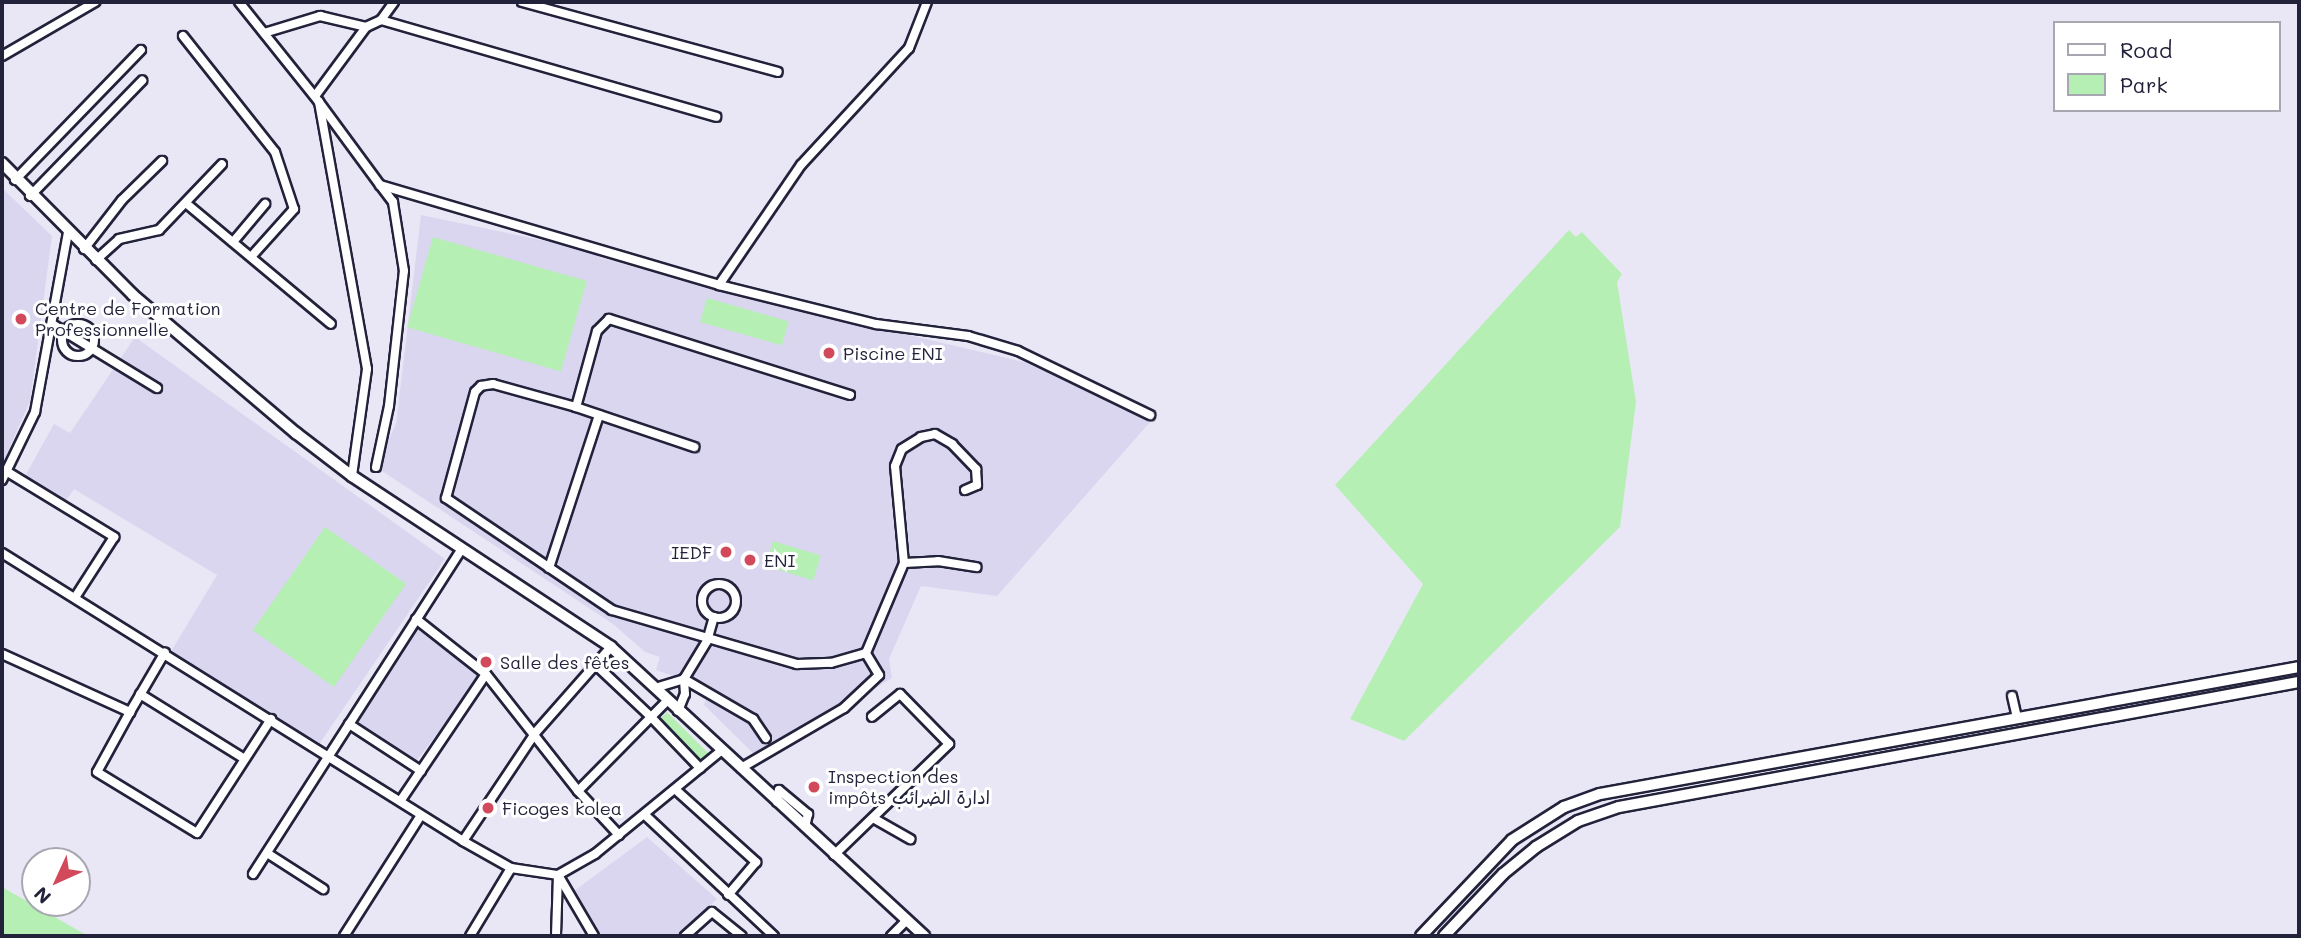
<!DOCTYPE html>
<html>
<head>
<meta charset="utf-8">
<style>
  body { margin:0 }
  #map { position:relative; width:2301px; height:938px; overflow:hidden; background:#e9e7f6; font-family:Mali,"Playpen Sans Arabic",sans-serif }
  div>[style] { position:absolute }
  .built>* { inset:0; background:#dad6ef; transform-origin:0 0 }
  .green>* { inset:0; background:#b5efb4; transform-origin:0 0 }
  .roads { filter:drop-shadow(2px 0 #22223b) drop-shadow(-2px 0 #22223b) drop-shadow(0 2px #22223b) drop-shadow(0 -2px #22223b) }
  .minor>* { height:8px; margin:-4px; padding:0 4px; transform-origin:4px; border-radius:4px; background:#fff }
  .minor>.ring { margin:-4px; padding:0; box-sizing:content-box; background:none; border:8px solid #fff; border-radius:50% }
  .secondary>* { height:10px; margin:-5px; padding:0 5px; transform-origin:5px; border-radius:5px; background:#fff }
  .dots>* { width:19px; height:19px; translate:-50% -50%; box-sizing:border-box; border:4px solid #fff; border-radius:50% }
  span { translate:-50% -50%; white-space:nowrap; text-align:center; line-height:1.15; -webkit-text-stroke:6px #fff; paint-order:stroke }
  .poi-label { font-size:18px; color:#22223b }
  .left { translate:0 -50%; text-align:left }
  .right { translate:-100% -50%; text-align:right }
  .frame { position:absolute; inset:0; border:4px solid #22223b; pointer-events:none }
  .legend { position:absolute; left:2053px; top:21px; width:228px; height:91px; box-sizing:border-box; background:#fff; border:2px solid #a7a7b1; margin:0; padding:9px 12px; list-style:none; font-size:21px; color:#22223b }
  .legend li { display:flex; align-items:center; gap:14px; height:35px }
  .legend b { width:35px; border:2px solid #a7a7b1 }
  .north { position:absolute; left:21px; top:847px; width:70px; height:70px; box-sizing:border-box; background:#fff; border:2px solid #a7a7b1; border-radius:50%; rotate:225deg; font-size:19px; font-weight:700; line-height:28px; text-align:center; color:#22223b }
  .north::after { content:''; display:block; margin:auto; width:24px; height:32px; background:#d1495b; clip-path:polygon(50% 0,100% 100%,50% 72%,0 100%) }
</style>
</head>
<body>
<div id="map">
  <div class="built">
    <i style="clip-path:polygon(2px 188px,52px 236px,30px 401px,2px 465px)"></i>
    <i style="clip-path:polygon(421px 215px,589px 250px,601px 258px,788px 307px,1024px 362px,1151px 421px,997px 596px,921px 586px,889px 659px,892px 678px,759px 759px,704px 705px,709px 688px,656px 670px,660px 657px,645px 652px,613px 624px,376px 467px,396px 424px)"></i>
    <i style="clip-path:polygon(135px 337px,445px 559px,320px 743px,170px 653px,217px 575px,74px 489px,65px 502px,25px 476px,54px 424px,70px 433px)"></i>
    <i style="left:417px;top:629px;width:79px;height:112px;rotate:37deg"></i>
    <i style="clip-path:polygon(647px 837px,717px 899px,677px 936px,603px 936px,590px 924px,574px 891px)"></i>
  </div>
  <div class="green">
    <i style="clip-path:polygon(1569px 230px,1576px 237px,1582px 232px,1622px 274px,1617px 282px,1636px 402px,1620px 527px,1404px 741px,1350px 719px,1423px 584px,1335px 485px)"></i>
    <i style="left:433px;top:237px;width:160px;height:94px;rotate:16deg"></i>
    <i style="left:707px;top:298px;width:85px;height:25px;rotate:16deg"></i>
    <i style="left:325px;top:527px;width:99px;height:126px;rotate:35deg"></i>
    <i style="left:773px;top:541px;width:50px;height:26px;rotate:17deg"></i>
    <i style="left:667px;top:712px;width:59px;height:10px;rotate:45deg"></i>
    <i style="clip-path:polygon(2px 887px,88px 936px,2px 936px)"></i>
  </div>
  <div class="roads">
    <div class="minor">
      <i style="left:239px;top:2px;width:128px;rotate:51.3deg"></i>
      <i style="left:319px;top:102px;width:271px;rotate:79.8deg"></i>
      <i style="left:367px;top:369px;width:108px;rotate:98deg"></i>
      <i style="left:522px;top:2px;width:265px;rotate:15.3deg"></i>
      <i style="left:381px;top:20px;width:349px;rotate:16.1deg"></i>
      <i style="left:264px;top:33px;width:59px;rotate:-16.9deg"></i>
      <i style="left:320px;top:16px;width:47px;rotate:13.4deg"></i>
      <i style="left:366px;top:27px;width:17px;rotate:-25deg"></i>
      <i style="left:381px;top:20px;width:22px;rotate:-54deg"></i>
      <i style="left:183px;top:36px;width:148px;rotate:51.6deg"></i>
      <i style="left:275px;top:152px;width:60px;rotate:71.6deg"></i>
      <i style="left:294px;top:209px;width:64px;rotate:131.9deg"></i>
      <i style="left:2px;top:56px;width:108px;rotate:-30.1deg"></i>
      <i style="left:315px;top:96px;width:86px;rotate:-53.5deg"></i>
      <i style="left:319px;top:102px;width:103px;rotate:53.7deg"></i>
      <i style="left:380px;top:185px;width:353px;rotate:16.4deg"></i>
      <i style="left:719px;top:285px;width:162px;rotate:14deg"></i>
      <i style="left:876px;top:324px;width:93px;rotate:7.4deg"></i>
      <i style="left:968px;top:336px;width:52px;rotate:16.7deg"></i>
      <i style="left:1018px;top:351px;width:147px;rotate:25.9deg"></i>
      <i style="left:15px;top:180px;width:181px;rotate:-45.9deg"></i>
      <i style="left:30px;top:196px;width:161px;rotate:-45.8deg"></i>
      <i style="left:187px;top:204px;width:187px;rotate:39.8deg"></i>
      <i style="left:233px;top:242px;width:50px;rotate:-49.9deg"></i>
      <i style="left:84px;top:249px;width:62px;rotate:-52.2deg"></i>
      <i style="left:122px;top:200px;width:56px;rotate:-44.3deg"></i>
      <i style="left:96px;top:260px;width:31px;rotate:-42deg"></i>
      <i style="left:119px;top:239px;width:41px;rotate:-12.7deg"></i>
      <i style="left:159px;top:230px;width:91px;rotate:-46.3deg"></i>
      <i style="left:719px;top:285px;width:145px;rotate:-55.7deg"></i>
      <i style="left:801px;top:165px;width:159px;rotate:-47.3deg"></i>
      <i style="left:909px;top:48px;width:49px;rotate:-68.6deg"></i>
      <i class="ring" style="left:62px;top:324px;width:24px;height:24px"></i>
      <i style="left:52px;top:324px;width:123px;rotate:31.4deg"></i>
      <i style="left:850px;top:395px;width:253px;rotate:-162.5deg"></i>
      <i style="left:609px;top:319px;width:17px;rotate:135deg"></i>
      <i style="left:597px;top:331px;width:79px;rotate:105.4deg"></i>
      <i style="left:576px;top:407px;width:86px;rotate:-164.5deg"></i>
      <i style="left:493px;top:384px;width:12px;rotate:171deg"></i>
      <i style="left:481px;top:386px;width:8px;rotate:135deg"></i>
      <i style="left:475px;top:392px;width:110px;rotate:105.3deg"></i>
      <i style="left:446px;top:498px;width:200px;rotate:34deg"></i>
      <i style="left:612px;top:610px;width:193px;rotate:16.3deg"></i>
      <i style="left:797px;top:664px;width:34px;rotate:-2deg"></i>
      <i style="left:831px;top:663px;width:36px;rotate:-16deg"></i>
      <i style="left:576px;top:407px;width:125px;rotate:18.7deg"></i>
      <i style="left:376px;top:467px;width:62px;rotate:-78deg"></i>
      <i style="left:389px;top:406px;width:136px;rotate:-83.7deg"></i>
      <i style="left:404px;top:271px;width:70px;rotate:-99.1deg"></i>
      <i style="left:393px;top:202px;width:21px;rotate:-127deg"></i>
      <i style="left:6px;top:471px;width:127px;rotate:31.4deg"></i>
      <i style="left:114px;top:537px;width:70px;rotate:122.8deg"></i>
      <i style="left:2px;top:480px;width:76px;rotate:-64.1deg"></i>
      <i style="left:35px;top:412px;width:182px;rotate:-79.6deg"></i>
      <i style="left:2px;top:553px;width:544px;rotate:31.99deg"></i>
      <i style="left:463px;top:841px;width:55px;rotate:29.4deg"></i>
      <i style="left:511px;top:868px;width:48px;rotate:8.5deg"></i>
      <i style="left:558px;top:875px;width:61px;rotate:91.9deg"></i>
      <i style="left:904px;top:563px;width:34px;rotate:-3deg"></i>
      <i style="left:938px;top:561px;width:39px;rotate:9deg"></i>
      <i style="left:549px;top:568px;width:161px;rotate:-71.9deg"></i>
      <i class="ring" style="left:702px;top:584px;width:26px;height:26px"></i>
      <i style="left:416px;top:619px;width:89px;rotate:38.2deg"></i>
      <i style="left:486px;top:674px;width:149px;rotate:51.8deg"></i>
      <i style="left:2px;top:654px;width:141px;rotate:24.4deg"></i>
      <i style="left:130px;top:712px;width:69px;rotate:-59.7deg"></i>
      <i style="left:596px;top:665px;width:76px;rotate:43.4deg"></i>
      <i style="left:651px;top:717px;width:24px;rotate:-45deg"></i>
      <i style="left:684px;top:679px;width:80px;rotate:30.1deg"></i>
      <i style="left:753px;top:719px;width:23px;rotate:56deg"></i>
      <i style="left:655px;top:688px;width:30px;rotate:-17deg"></i>
      <i style="left:684px;top:679px;width:44px;rotate:-58.8deg"></i>
      <i style="left:707px;top:641px;width:25px;rotate:-74deg"></i>
      <i style="left:140px;top:694px;width:123px;rotate:31.8deg"></i>
      <i style="left:2012px;top:696px;width:22px;rotate:77deg"></i>
      <i style="left:678px;top:711px;width:18px;rotate:-68deg"></i>
      <i style="left:685px;top:694px;width:15px;rotate:-94deg"></i>
      <i style="left:130px;top:712px;width:68px;rotate:118.8deg"></i>
      <i style="left:97px;top:772px;width:117px;rotate:31.4deg"></i>
      <i style="left:197px;top:833px;width:136px;rotate:-57deg"></i>
      <i style="left:349px;top:724px;width:86px;rotate:33.1deg"></i>
      <i style="left:741px;top:768px;width:119px;rotate:-30.2deg"></i>
      <i style="left:844px;top:708px;width:48px;rotate:-43.3deg"></i>
      <i style="left:879px;top:675px;width:26px;rotate:-121deg"></i>
      <i style="left:866px;top:653px;width:98px;rotate:-67.1deg"></i>
      <i style="left:904px;top:563px;width:97px;rotate:-95.3deg"></i>
      <i style="left:895px;top:466px;width:18px;rotate:-68deg"></i>
      <i style="left:902px;top:449px;width:22px;rotate:-32deg"></i>
      <i style="left:921px;top:437px;width:14px;rotate:-12deg"></i>
      <i style="left:935px;top:434px;width:20px;rotate:30deg"></i>
      <i style="left:952px;top:444px;width:35px;rotate:46deg"></i>
      <i style="left:976px;top:469px;width:16px;rotate:86deg"></i>
      <i style="left:977px;top:485px;width:13px;rotate:157deg"></i>
      <i style="left:676px;top:790px;width:108px;rotate:42deg"></i>
      <i style="left:756px;top:862px;width:43px;rotate:130.3deg"></i>
      <i style="left:401px;top:800px;width:152px;rotate:-56deg"></i>
      <i style="left:777px;top:802px;width:12px;rotate:-81deg"></i>
      <i style="left:779px;top:790px;width:38px;rotate:40deg"></i>
      <i style="left:808px;top:814px;width:13px;rotate:103deg"></i>
      <i style="left:645px;top:815px;width:177px;rotate:43.2deg"></i>
      <i style="left:873px;top:818px;width:43px;rotate:29.6deg"></i>
      <i style="left:619px;top:835px;width:60px;rotate:-133deg"></i>
      <i style="left:578px;top:791px;width:104px;rotate:-45.4deg"></i>
      <i style="left:651px;top:717px;width:71px;rotate:46.1deg"></i>
      <i style="left:463px;top:841px;width:131px;rotate:-56.2deg"></i>
      <i style="left:536px;top:732px;width:113px;rotate:-48.6deg"></i>
      <i style="left:267px;top:853px;width:67px;rotate:32.7deg"></i>
      <i style="left:834px;top:855px;width:160px;rotate:-44deg"></i>
      <i style="left:949px;top:744px;width:70px;rotate:-134.4deg"></i>
      <i style="left:900px;top:694px;width:36px;rotate:141deg"></i>
      <i style="left:253px;top:874px;width:387px;rotate:-57.3deg"></i>
      <i style="left:344px;top:936px;width:143px;rotate:-57.5deg"></i>
      <i style="left:470px;top:936px;width:79px;rotate:-58.9deg"></i>
      <i style="left:594px;top:936px;width:71px;rotate:-120.5deg"></i>
      <i style="left:558px;top:875px;width:43px;rotate:-29.6deg"></i>
      <i style="left:595px;top:854px;width:163px;rotate:-39.3deg"></i>
      <i style="left:685px;top:936px;width:36px;rotate:-42deg"></i>
      <i style="left:712px;top:912px;width:38px;rotate:39deg"></i>
      <i style="left:891px;top:936px;width:23px;rotate:-45deg"></i>
    </div>
    <div class="secondary">
      <i style="left:2px;top:163px;width:186px;rotate:45.2deg"></i>
      <i style="left:133px;top:295px;width:214px;rotate:40.3deg"></i>
      <i style="left:296px;top:433px;width:71px;rotate:37.5deg"></i>
      <i style="left:352px;top:476px;width:310px;rotate:33.4deg"></i>
      <i style="left:611px;top:647px;width:426px;rotate:42.7deg"></i>
      <i style="left:1421px;top:936px;width:132px;rotate:-46.5deg"></i>
      <i style="left:1512px;top:840px;width:62px;rotate:-32.4deg"></i>
      <i style="left:1564px;top:807px;width:38px;rotate:-20deg"></i>
      <i style="left:1600px;top:794px;width:710px;rotate:-10.3deg"></i>
      <i style="left:1444px;top:936px;width:86px;rotate:-46.4deg"></i>
      <i style="left:1503px;top:874px;width:43px;rotate:-39.3deg"></i>
      <i style="left:1536px;top:847px;width:49px;rotate:-31.8deg"></i>
      <i style="left:1578px;top:821px;width:43px;rotate:-18.9deg"></i>
      <i style="left:1619px;top:807px;width:691px;rotate:-10.42deg"></i>
    </div>
  </div>
  <div class="dots">
    <i style="left:21px;top:319px;background:#d1495b"></i>
    <i style="left:829px;top:353px;background:#d1495b"></i>
    <i style="left:726px;top:552px;background:#d1495b"></i>
    <i style="left:750px;top:560px;background:#d1495b"></i>
    <i style="left:486px;top:662px;background:#d1495b"></i>
    <i style="left:814px;top:787px;background:#d1495b"></i>
    <i style="left:488px;top:808px;background:#d1495b"></i>
  </div>
  <div class="poi-label">
    <span class="left" style="left:35px;top:319px">Centre de Formation<br>Professionnelle</span>
    <span class="left" style="left:843px;top:353px">Piscine ENI</span>
    <span class="right" style="left:712px;top:552px">IEDF</span>
    <span class="left" style="left:764px;top:560px">ENI</span>
    <span class="left" style="left:500px;top:662px">Salle des fêtes</span>
    <span class="left" style="left:828px;top:787px">Inspection des<br>impôts ادارة الضرائب</span>
    <span class="left" style="left:502px;top:808px">Ficoges kolea</span>
  </div>
  <div class="frame"></div>
  <ul class="legend">
  <li><b style="height:9px;background:#fff"></b>Road</li>
  <li><b style="height:19px;background:#b5efb4"></b>Park</li>
  </ul>
  <div class="north">N</div>
</div>
</body>
</html>
